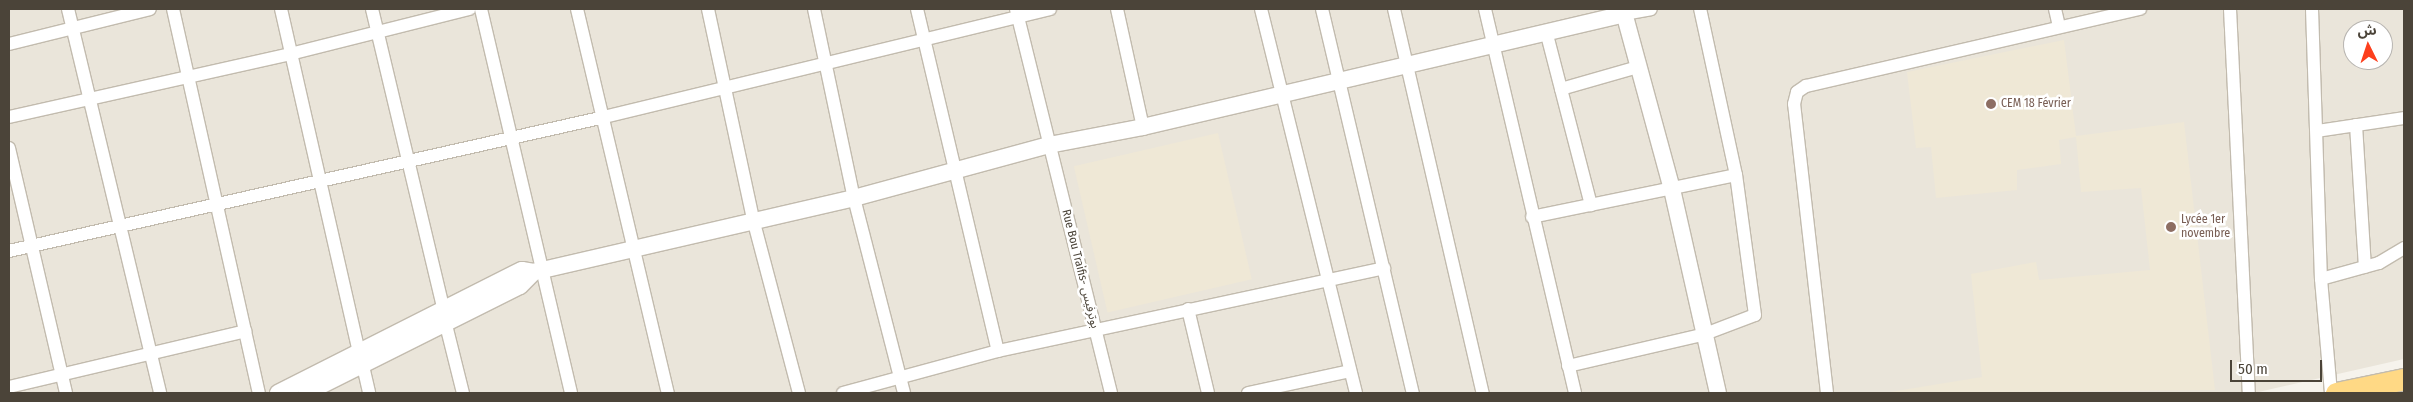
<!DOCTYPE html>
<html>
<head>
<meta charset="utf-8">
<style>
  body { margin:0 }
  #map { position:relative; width:2413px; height:402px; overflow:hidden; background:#f6f3ec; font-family:"Fira Sans Condensed","Noto Sans Arabic",sans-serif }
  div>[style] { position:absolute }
  .residential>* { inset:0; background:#eae5da }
  .education>* { inset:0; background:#efe8d6; transform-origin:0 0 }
  .roads { filter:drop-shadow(1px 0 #c2bbae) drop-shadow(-1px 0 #c2bbae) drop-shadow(0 1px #c2bbae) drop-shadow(0 -1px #c2bbae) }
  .minor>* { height:12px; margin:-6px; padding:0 6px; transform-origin:6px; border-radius:6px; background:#fff }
  .tertiary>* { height:16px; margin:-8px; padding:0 8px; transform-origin:8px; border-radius:8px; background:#fff }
  .trunk>* { height:21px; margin:-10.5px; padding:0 10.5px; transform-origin:10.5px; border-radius:10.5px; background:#ffd985 }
  .dots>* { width:14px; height:14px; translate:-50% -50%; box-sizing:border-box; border:2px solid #fff; border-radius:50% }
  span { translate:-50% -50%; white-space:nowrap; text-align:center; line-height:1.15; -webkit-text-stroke:5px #fff; paint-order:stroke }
  .education-label { font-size:12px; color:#785e54 }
  .left { translate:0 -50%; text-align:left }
  .street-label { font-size:12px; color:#4b4439 }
  .frame { position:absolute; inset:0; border:10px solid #4b4439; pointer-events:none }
  .north { position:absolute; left:2343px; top:20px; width:50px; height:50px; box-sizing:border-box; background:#fff; border:1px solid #b7b4b0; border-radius:50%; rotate:356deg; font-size:14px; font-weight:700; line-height:20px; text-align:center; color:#4b4439 }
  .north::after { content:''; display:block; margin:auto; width:18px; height:22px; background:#fc3f1d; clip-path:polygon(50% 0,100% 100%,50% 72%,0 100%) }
  .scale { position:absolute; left:2230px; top:360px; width:92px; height:22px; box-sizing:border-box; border:2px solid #4b4439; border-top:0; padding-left:6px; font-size:15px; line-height:18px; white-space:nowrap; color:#4b4439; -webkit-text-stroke:4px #fff; paint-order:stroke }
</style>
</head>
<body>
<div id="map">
  <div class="residential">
    <i style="clip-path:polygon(evenodd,9px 9px,2404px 9px,2404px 359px,2254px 393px,9px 393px,9px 9px,2353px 30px,2383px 30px,2383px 60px,2353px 60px,2353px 30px)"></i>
  </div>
  <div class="education">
    <i style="clip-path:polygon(2064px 40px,2076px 136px,2184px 122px,2215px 390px,1884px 393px,1982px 377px,1971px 274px,2036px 262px,2039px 280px,2150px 270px,2141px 188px,2081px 192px,2076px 137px,2059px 140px,2061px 164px,2017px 170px,2017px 190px,1936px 198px,1931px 147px,1916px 148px,1907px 72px)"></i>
    <i style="left:1218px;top:133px;width:150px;height:148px;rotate:77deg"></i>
  </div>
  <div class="roads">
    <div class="minor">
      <i style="left:68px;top:9px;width:395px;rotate:76.5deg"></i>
      <i style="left:173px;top:9px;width:394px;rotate:77.4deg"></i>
      <i style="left:281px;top:9px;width:349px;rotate:77.2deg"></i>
      <i style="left:372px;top:9px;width:306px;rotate:76.6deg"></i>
      <i style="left:481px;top:9px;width:394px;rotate:76.8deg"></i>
      <i style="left:577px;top:9px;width:395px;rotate:76.7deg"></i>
      <i style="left:708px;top:9px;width:215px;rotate:77.9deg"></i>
      <i style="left:753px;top:219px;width:180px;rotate:75.2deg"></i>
      <i style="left:814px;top:9px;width:193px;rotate:78.1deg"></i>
      <i style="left:854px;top:198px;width:201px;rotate:75.6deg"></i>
      <i style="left:917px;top:9px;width:351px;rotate:76.7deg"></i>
      <i style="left:1016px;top:9px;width:396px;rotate:76.1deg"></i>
      <i style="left:1117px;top:9px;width:121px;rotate:77.6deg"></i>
      <i style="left:1261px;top:9px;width:396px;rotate:76.1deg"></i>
      <i style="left:1322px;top:9px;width:395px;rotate:76.7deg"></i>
      <i style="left:1394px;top:9px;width:394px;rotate:77deg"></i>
      <i style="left:1485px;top:9px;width:394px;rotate:76.8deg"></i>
      <i style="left:2055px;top:9px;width:17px;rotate:77deg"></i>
      <i style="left:2230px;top:9px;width:384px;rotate:87.2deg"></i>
      <i style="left:2312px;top:9px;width:270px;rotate:88.1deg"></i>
      <i style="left:2321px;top:279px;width:114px;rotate:85deg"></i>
      <i style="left:1624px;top:14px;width:27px;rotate:-10deg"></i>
      <i style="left:1546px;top:31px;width:180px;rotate:75.5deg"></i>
      <i style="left:9px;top:44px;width:145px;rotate:-13.9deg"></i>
      <i style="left:1561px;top:89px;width:80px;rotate:-15.9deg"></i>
      <i style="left:9px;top:117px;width:288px;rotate:-12.6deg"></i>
      <i style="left:290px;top:54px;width:185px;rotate:-14.1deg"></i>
      <i style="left:2356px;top:125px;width:142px;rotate:86.4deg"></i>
      <i style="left:2317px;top:131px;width:88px;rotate:-8.5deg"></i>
      <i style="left:9px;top:148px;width:252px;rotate:76.9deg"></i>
      <i style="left:1532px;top:217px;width:208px;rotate:-11.6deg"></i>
      <i style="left:9px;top:251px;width:606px;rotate:-12.68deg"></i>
      <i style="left:600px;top:118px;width:463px;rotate:-13.6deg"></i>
      <i style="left:2321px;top:279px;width:60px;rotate:-15.4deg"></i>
      <i style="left:2379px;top:263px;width:29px;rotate:-31deg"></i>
      <i style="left:1188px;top:309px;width:86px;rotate:76.6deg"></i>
      <i style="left:446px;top:325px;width:70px;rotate:76deg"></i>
      <i style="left:363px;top:366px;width:28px;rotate:77deg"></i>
      <i style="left:1568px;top:366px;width:141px;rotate:-13.1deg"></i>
      <i style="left:1705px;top:334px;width:53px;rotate:-20.8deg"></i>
      <i style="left:1755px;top:315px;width:141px;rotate:-97.7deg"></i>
      <i style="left:1736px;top:175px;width:170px;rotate:-102.2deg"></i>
      <i style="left:9px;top:387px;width:243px;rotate:-13.3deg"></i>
      <i style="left:843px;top:393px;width:161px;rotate:-15.2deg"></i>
      <i style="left:998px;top:351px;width:395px;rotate:-12.1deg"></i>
      <i style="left:1248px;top:393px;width:104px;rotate:-12.2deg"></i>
      <i style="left:1827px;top:393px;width:291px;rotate:-96.5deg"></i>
      <i style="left:1794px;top:104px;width:12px;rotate:-76deg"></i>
      <i style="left:1797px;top:92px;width:11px;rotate:-34deg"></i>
      <i style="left:1806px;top:86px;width:343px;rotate:-13deg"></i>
    </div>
    <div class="tertiary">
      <i style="left:1623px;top:9px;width:187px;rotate:74.8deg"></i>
      <i style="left:1672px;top:189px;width:209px;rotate:77.3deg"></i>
      <i style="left:278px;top:393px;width:273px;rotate:-26.8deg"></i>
      <i style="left:522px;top:270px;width:12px;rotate:9deg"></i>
      <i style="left:534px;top:272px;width:328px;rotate:-13deg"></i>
      <i style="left:854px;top:198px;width:202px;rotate:-15.2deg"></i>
      <i style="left:1049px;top:145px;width:96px;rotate:-10.8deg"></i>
      <i style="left:1143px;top:127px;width:494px;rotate:-13.2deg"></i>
      <i style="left:306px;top:393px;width:239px;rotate:-26.6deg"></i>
      <i style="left:520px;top:286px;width:20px;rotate:-45deg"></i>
    </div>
    <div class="trunk">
      <i style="left:2336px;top:393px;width:69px;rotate:-11.6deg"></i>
    </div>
  </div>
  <div class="dots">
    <i style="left:1991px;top:104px;background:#8d6e63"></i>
    <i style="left:2171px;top:227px;background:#8d6e63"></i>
  </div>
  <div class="education-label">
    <span class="left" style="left:2001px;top:104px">CEM 18 Février</span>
    <span class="left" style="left:2181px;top:227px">Lycée 1er<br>novembre</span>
  </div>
  <div class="street-label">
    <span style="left:1080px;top:269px;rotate:76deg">Rue Bou Traifis- بوترفيس</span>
  </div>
  <div class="frame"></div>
  <div class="north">ش</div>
  <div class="scale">50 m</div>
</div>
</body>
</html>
